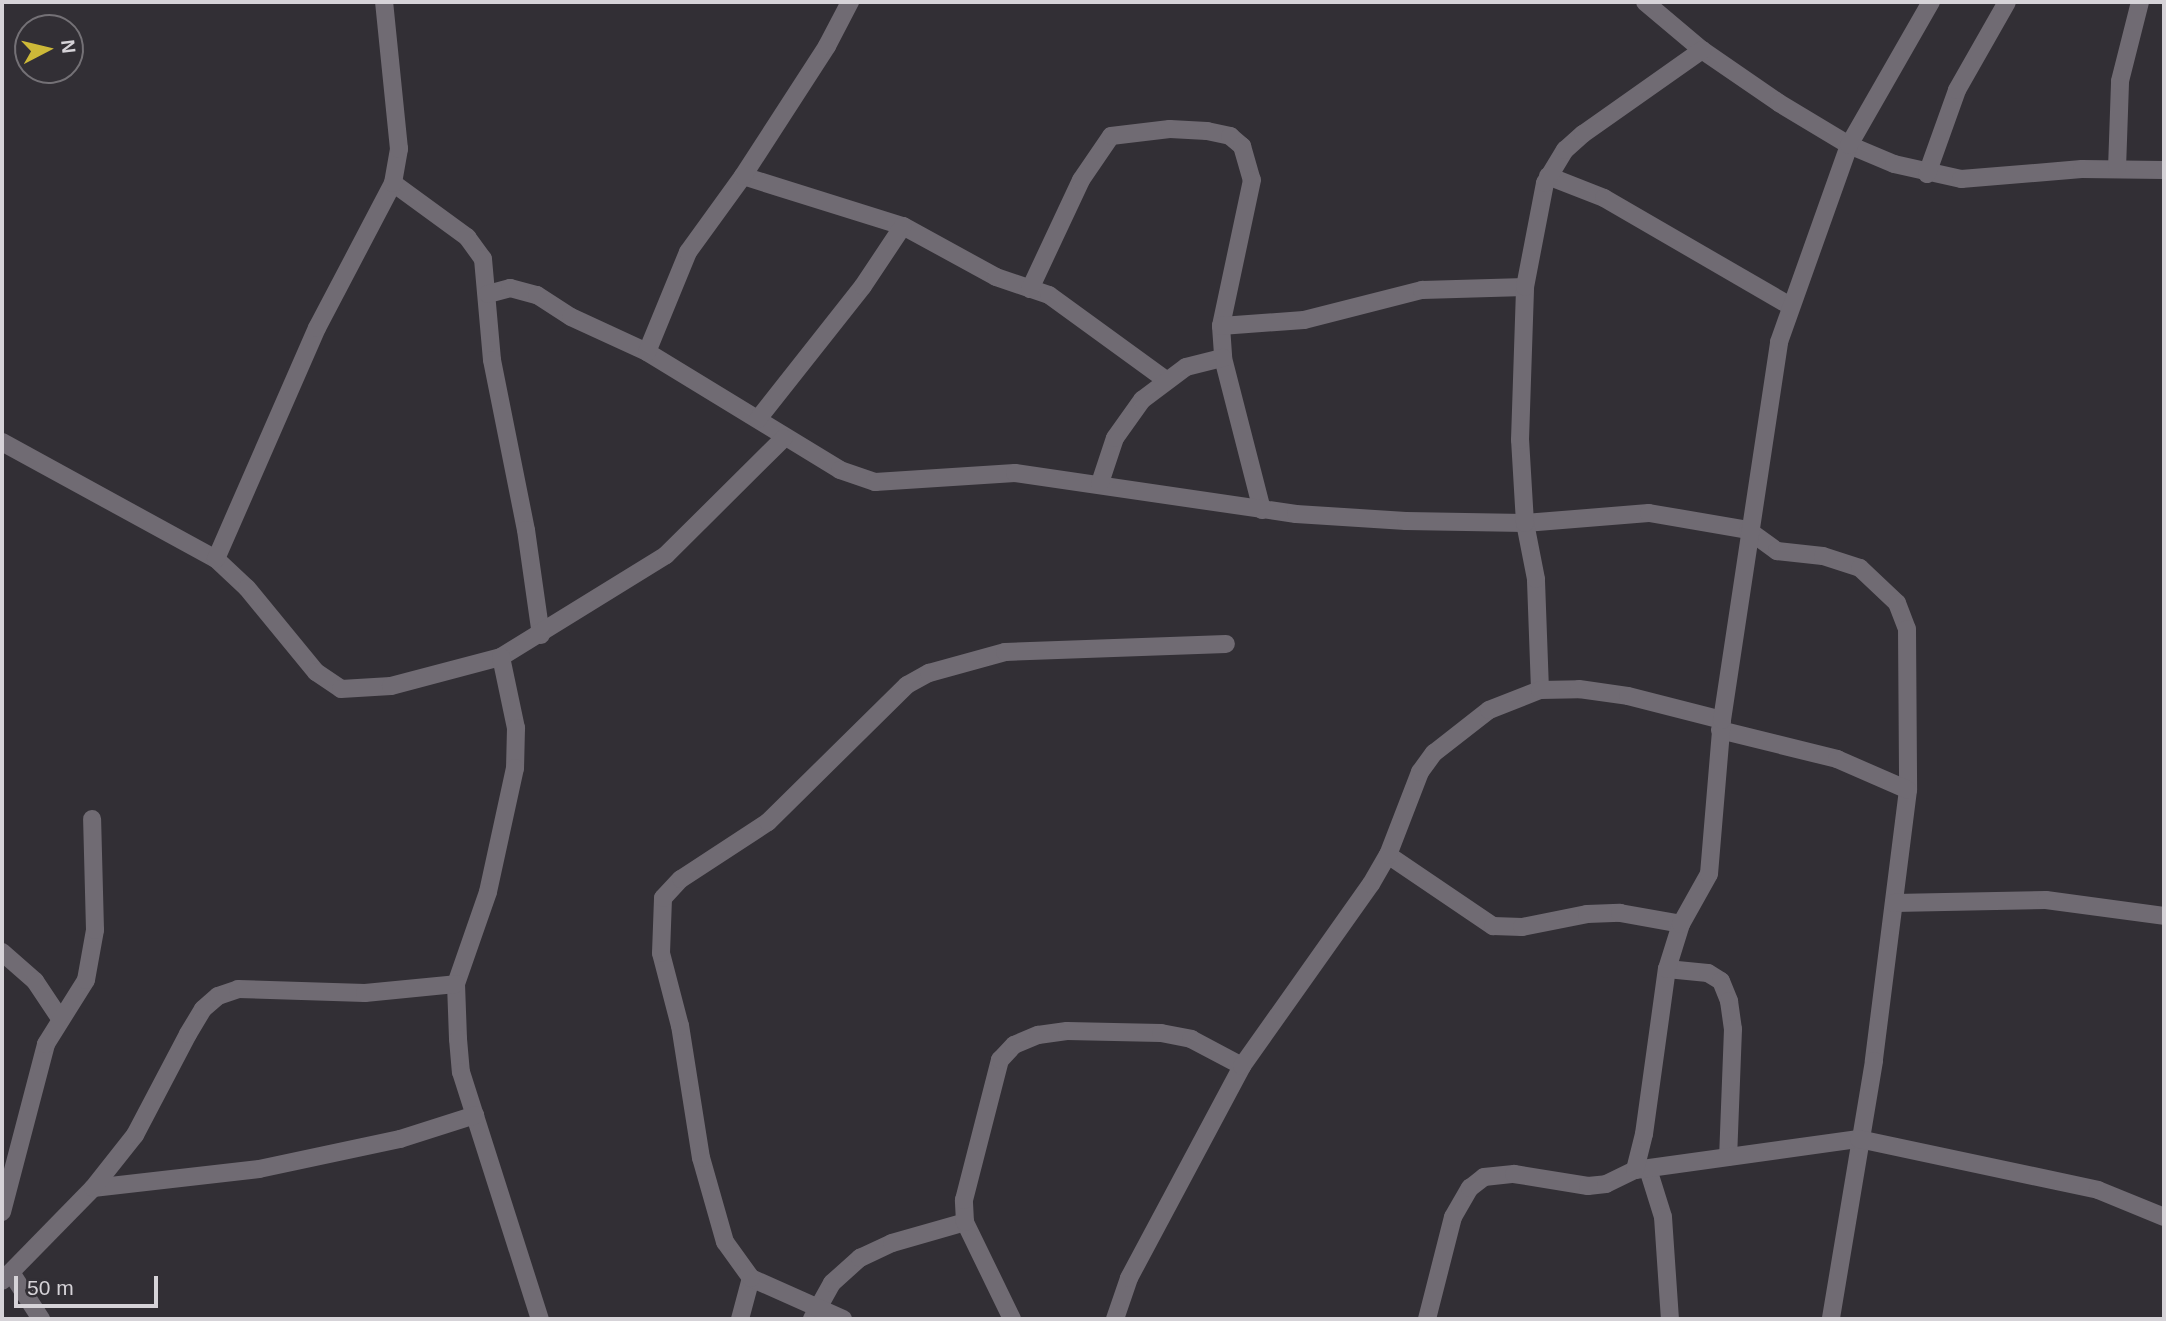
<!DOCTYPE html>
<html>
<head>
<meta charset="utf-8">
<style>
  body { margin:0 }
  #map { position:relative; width:2166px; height:1321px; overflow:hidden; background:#322f35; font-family:Helvetica,sans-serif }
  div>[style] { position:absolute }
  .minor>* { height:18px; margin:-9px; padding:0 9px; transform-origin:9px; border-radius:9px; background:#706b73 }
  span { translate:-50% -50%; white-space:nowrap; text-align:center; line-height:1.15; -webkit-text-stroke:7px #322f35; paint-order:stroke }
  .frame { position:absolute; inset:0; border:4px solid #d6d3d8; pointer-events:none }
  .north { position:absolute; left:14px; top:14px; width:70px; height:70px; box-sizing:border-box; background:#322f35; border:2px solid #747176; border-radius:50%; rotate:83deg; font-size:19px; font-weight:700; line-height:28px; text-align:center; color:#d6d3d8 }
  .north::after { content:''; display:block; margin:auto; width:24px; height:32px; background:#cdb938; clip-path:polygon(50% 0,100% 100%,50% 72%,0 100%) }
  .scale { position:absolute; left:14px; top:1276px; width:144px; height:32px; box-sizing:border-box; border:4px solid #d6d3d8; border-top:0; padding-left:9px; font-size:21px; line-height:24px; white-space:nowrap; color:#d6d3d8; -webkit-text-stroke:5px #322f35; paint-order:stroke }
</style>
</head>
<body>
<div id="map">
  <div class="minor">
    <i style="left:1645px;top:2px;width:75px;rotate:40.1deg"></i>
    <i style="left:1702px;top:50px;width:93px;rotate:34.5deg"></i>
    <i style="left:1779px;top:103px;width:82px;rotate:31deg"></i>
    <i style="left:1849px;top:145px;width:49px;rotate:22.9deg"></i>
    <i style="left:1894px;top:164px;width:69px;rotate:12.6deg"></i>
    <i style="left:1961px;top:179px;width:121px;rotate:-4.7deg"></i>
    <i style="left:2082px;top:169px;width:82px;rotate:0.7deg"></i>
    <i style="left:2117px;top:169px;width:88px;rotate:-88deg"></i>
    <i style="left:2120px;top:81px;width:81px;rotate:-75.8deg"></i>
    <i style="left:1927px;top:174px;width:89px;rotate:-70.3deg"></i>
    <i style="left:1957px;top:90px;width:101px;rotate:-60.4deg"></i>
    <i style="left:743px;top:176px;width:168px;rotate:17.4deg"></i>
    <i style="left:903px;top:226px;width:106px;rotate:28.7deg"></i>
    <i style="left:996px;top:277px;width:56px;rotate:18.8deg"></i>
    <i style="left:1049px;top:295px;width:145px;rotate:36deg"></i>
    <i style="left:1548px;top:176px;width:60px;rotate:21.4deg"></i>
    <i style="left:1604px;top:198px;width:215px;rotate:30.1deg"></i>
    <i style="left:393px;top:183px;width:92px;rotate:36.1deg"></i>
    <i style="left:467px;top:237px;width:27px;rotate:54deg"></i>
    <i style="left:483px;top:259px;width:101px;rotate:84.9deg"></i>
    <i style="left:492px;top:360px;width:173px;rotate:78.7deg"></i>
    <i style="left:526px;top:530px;width:106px;rotate:81.9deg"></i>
    <i style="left:1030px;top:289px;width:120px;rotate:-64.9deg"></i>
    <i style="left:1081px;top:180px;width:53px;rotate:-55.7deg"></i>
    <i style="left:1111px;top:136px;width:59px;rotate:-6.8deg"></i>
    <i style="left:1170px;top:129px;width:37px;rotate:3deg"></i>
    <i style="left:1207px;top:131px;width:24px;rotate:12deg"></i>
    <i style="left:1230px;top:136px;width:16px;rotate:40deg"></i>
    <i style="left:1242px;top:146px;width:35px;rotate:74deg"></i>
    <i style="left:1252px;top:180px;width:149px;rotate:102deg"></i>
    <i style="left:1221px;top:326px;width:32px;rotate:86deg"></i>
    <i style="left:1223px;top:358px;width:157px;rotate:75.6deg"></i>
    <i style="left:488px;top:294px;width:23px;rotate:-15deg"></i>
    <i style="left:510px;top:288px;width:28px;rotate:15deg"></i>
    <i style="left:537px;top:295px;width:40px;rotate:32.9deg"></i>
    <i style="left:571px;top:317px;width:84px;rotate:24.7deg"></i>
    <i style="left:647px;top:352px;width:226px;rotate:31.4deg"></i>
    <i style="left:840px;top:470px;width:37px;rotate:19deg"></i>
    <i style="left:875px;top:482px;width:140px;rotate:-3.7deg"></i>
    <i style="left:1015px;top:473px;width:284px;rotate:8.3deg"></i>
    <i style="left:1296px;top:514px;width:110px;rotate:3.6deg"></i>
    <i style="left:1406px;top:521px;width:119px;rotate:1deg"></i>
    <i style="left:1525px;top:523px;width:124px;rotate:-4.6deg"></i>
    <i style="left:1649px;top:513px;width:100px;rotate:9.7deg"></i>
    <i style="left:1748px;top:530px;width:36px;rotate:36deg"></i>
    <i style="left:1777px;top:551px;width:46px;rotate:6.2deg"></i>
    <i style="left:1823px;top:556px;width:39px;rotate:18deg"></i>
    <i style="left:1860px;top:568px;width:51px;rotate:43.4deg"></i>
    <i style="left:1897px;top:603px;width:28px;rotate:69deg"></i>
    <i style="left:1907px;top:629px;width:161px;rotate:89.6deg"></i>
    <i style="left:1908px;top:790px;width:273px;rotate:97.2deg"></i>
    <i style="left:1874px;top:1061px;width:262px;rotate:99.5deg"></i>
    <i style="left:1221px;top:326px;width:83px;rotate:-4.1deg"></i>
    <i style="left:1304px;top:320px;width:122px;rotate:-14.3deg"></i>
    <i style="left:1422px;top:290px;width:103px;rotate:-1.7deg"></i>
    <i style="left:647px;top:352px;width:108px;rotate:-67.7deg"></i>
    <i style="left:688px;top:252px;width:94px;rotate:-54.1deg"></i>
    <i style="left:743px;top:176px;width:155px;rotate:-57.1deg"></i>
    <i style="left:827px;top:46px;width:50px;rotate:-62.4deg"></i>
    <i style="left:758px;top:419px;width:169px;rotate:-51.7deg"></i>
    <i style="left:863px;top:286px;width:72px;rotate:-56.3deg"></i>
    <i style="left:2px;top:442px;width:244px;rotate:28.7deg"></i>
    <i style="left:216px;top:559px;width:42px;rotate:43.1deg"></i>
    <i style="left:247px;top:588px;width:109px;rotate:50.6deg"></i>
    <i style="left:316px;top:672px;width:30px;rotate:34deg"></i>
    <i style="left:341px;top:689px;width:50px;rotate:-3.4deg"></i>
    <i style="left:391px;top:686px;width:114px;rotate:-14.8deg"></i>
    <i style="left:501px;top:657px;width:194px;rotate:-31.7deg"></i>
    <i style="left:666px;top:555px;width:166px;rotate:-44.8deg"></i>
    <i style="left:1100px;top:483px;width:47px;rotate:-71.6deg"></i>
    <i style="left:1115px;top:438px;width:47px;rotate:-54.6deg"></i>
    <i style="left:1142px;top:400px;width:55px;rotate:-36.9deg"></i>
    <i style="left:1186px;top:367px;width:38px;rotate:-14deg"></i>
    <i style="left:216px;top:559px;width:252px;rotate:-66.4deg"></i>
    <i style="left:317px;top:328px;width:164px;rotate:-62.3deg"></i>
    <i style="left:393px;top:183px;width:35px;rotate:-80deg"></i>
    <i style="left:399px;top:149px;width:148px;rotate:-95.8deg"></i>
    <i style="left:501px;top:657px;width:73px;rotate:78.1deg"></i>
    <i style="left:516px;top:728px;width:40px;rotate:91.4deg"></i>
    <i style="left:515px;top:768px;width:127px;rotate:102.3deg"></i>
    <i style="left:488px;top:892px;width:97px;rotate:109.2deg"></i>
    <i style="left:456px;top:984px;width:55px;rotate:87.9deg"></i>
    <i style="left:458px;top:1039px;width:33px;rotate:85deg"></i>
    <i style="left:461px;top:1072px;width:259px;rotate:72.3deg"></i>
    <i style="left:1540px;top:690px;width:111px;rotate:-92.1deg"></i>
    <i style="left:1536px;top:579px;width:57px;rotate:-101.1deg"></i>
    <i style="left:1525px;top:523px;width:83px;rotate:-93.4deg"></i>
    <i style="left:1520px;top:440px;width:153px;rotate:-88.1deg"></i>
    <i style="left:1525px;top:287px;width:106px;rotate:-79.1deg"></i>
    <i style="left:1545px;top:183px;width:39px;rotate:-59deg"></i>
    <i style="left:1565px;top:150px;width:24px;rotate:-42deg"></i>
    <i style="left:1583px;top:134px;width:146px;rotate:-35.2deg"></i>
    <i style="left:1720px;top:730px;width:121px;rotate:13.9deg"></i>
    <i style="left:1837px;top:759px;width:77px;rotate:23.6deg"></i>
    <i style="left:1388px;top:855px;width:127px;rotate:34.1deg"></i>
    <i style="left:1493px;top:926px;width:29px;rotate:2deg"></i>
    <i style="left:1522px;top:927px;width:66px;rotate:-11.3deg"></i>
    <i style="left:1587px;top:914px;width:33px;rotate:-2deg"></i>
    <i style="left:1620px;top:913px;width:62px;rotate:10.2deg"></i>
    <i style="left:1894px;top:903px;width:152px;rotate:-1.1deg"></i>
    <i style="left:2046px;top:900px;width:119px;rotate:7.7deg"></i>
    <i style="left:2px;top:952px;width:44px;rotate:41.3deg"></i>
    <i style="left:35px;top:981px;width:43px;rotate:56.3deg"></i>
    <i style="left:1667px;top:969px;width:41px;rotate:5.6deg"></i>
    <i style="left:1708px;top:973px;width:15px;rotate:32deg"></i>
    <i style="left:1721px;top:981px;width:22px;rotate:68deg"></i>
    <i style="left:1729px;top:1001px;width:28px;rotate:82deg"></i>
    <i style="left:1733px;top:1029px;width:128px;rotate:92.2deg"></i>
    <i style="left:1648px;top:1169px;width:50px;rotate:72.6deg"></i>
    <i style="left:1663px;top:1217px;width:102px;rotate:86.1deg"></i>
    <i style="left:1635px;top:1170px;width:226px;rotate:-7.9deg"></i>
    <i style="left:1859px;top:1139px;width:244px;rotate:12deg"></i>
    <i style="left:2098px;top:1190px;width:71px;rotate:22.2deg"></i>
    <i style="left:93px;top:1188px;width:167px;rotate:-6.5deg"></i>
    <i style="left:259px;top:1169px;width:144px;rotate:-12deg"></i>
    <i style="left:400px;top:1139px;width:79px;rotate:-17.7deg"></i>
    <i style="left:2px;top:1212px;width:174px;rotate:-75.3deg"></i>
    <i style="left:46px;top:1044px;width:75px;rotate:-58deg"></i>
    <i style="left:86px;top:980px;width:51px;rotate:-79.8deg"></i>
    <i style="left:95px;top:930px;width:111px;rotate:-91.5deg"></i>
    <i style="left:12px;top:1274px;width:54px;rotate:57.2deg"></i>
    <i style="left:2px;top:1281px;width:130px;rotate:-45.6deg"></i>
    <i style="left:93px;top:1188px;width:68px;rotate:-51.6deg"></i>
    <i style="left:135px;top:1135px;width:114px;rotate:-62.3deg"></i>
    <i style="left:188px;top:1034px;width:29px;rotate:-59deg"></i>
    <i style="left:203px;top:1009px;width:20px;rotate:-41deg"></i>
    <i style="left:218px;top:996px;width:21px;rotate:-19deg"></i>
    <i style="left:238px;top:989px;width:127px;rotate:1.8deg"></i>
    <i style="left:365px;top:993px;width:91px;rotate:-5.6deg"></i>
    <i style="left:740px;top:1319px;width:42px;rotate:-75deg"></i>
    <i style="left:812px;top:1319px;width:41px;rotate:-60.9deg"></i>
    <i style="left:832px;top:1283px;width:38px;rotate:-42deg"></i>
    <i style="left:860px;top:1258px;width:35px;rotate:-25deg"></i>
    <i style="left:892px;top:1243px;width:76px;rotate:-16deg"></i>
    <i style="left:843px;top:1319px;width:101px;rotate:-156deg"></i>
    <i style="left:751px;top:1278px;width:44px;rotate:-125.8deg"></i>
    <i style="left:725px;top:1242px;width:87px;rotate:-105.9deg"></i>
    <i style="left:701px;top:1158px;width:134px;rotate:-99deg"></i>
    <i style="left:680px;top:1026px;width:75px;rotate:-104.6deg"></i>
    <i style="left:661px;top:953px;width:55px;rotate:-87.9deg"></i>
    <i style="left:663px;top:898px;width:26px;rotate:-47deg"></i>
    <i style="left:681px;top:879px;width:104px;rotate:-33.2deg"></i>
    <i style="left:768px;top:822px;width:195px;rotate:-44.6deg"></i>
    <i style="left:907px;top:685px;width:25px;rotate:-29deg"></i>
    <i style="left:929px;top:673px;width:79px;rotate:-15.4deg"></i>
    <i style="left:1005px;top:652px;width:221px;rotate:-2.1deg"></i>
    <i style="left:1012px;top:1319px;width:108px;rotate:-115.9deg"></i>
    <i style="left:965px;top:1222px;width:22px;rotate:-93deg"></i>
    <i style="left:964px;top:1200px;width:145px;rotate:-75.6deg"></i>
    <i style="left:1000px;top:1060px;width:21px;rotate:-47deg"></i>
    <i style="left:1014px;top:1045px;width:26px;rotate:-23deg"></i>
    <i style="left:1038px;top:1035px;width:29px;rotate:-8deg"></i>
    <i style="left:1067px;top:1031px;width:94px;rotate:1.2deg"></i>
    <i style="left:1161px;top:1033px;width:31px;rotate:11deg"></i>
    <i style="left:1191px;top:1039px;width:58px;rotate:27.9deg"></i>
    <i style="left:1115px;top:1319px;width:43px;rotate:-71.1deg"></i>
    <i style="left:1129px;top:1278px;width:240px;rotate:-61.9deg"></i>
    <i style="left:1242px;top:1066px;width:223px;rotate:-54.7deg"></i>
    <i style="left:1371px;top:884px;width:34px;rotate:-60deg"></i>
    <i style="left:1388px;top:855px;width:89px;rotate:-68.9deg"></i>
    <i style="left:1420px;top:772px;width:24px;rotate:-54deg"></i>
    <i style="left:1434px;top:753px;width:70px;rotate:-38deg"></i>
    <i style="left:1489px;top:710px;width:55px;rotate:-21.4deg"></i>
    <i style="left:1540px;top:690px;width:39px;rotate:-1deg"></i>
    <i style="left:1579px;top:689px;width:49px;rotate:8.1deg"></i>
    <i style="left:1628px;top:696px;width:97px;rotate:14.3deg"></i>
    <i style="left:1427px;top:1319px;width:105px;rotate:-75.7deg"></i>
    <i style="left:1453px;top:1217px;width:34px;rotate:-60deg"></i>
    <i style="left:1470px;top:1188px;width:18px;rotate:-38deg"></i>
    <i style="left:1484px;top:1177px;width:30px;rotate:-6deg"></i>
    <i style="left:1514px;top:1174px;width:75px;rotate:9.2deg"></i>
    <i style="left:1588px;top:1186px;width:18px;rotate:-6deg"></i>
    <i style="left:1606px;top:1184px;width:32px;rotate:-26deg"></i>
    <i style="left:1635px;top:1170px;width:37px;rotate:-76deg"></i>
    <i style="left:1644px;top:1134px;width:167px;rotate:-82.1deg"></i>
    <i style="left:1667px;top:969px;width:47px;rotate:-72.7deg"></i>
    <i style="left:1681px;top:924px;width:57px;rotate:-60.8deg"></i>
    <i style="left:1709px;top:874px;width:155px;rotate:-85.2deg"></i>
    <i style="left:1722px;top:720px;width:382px;rotate:-81.4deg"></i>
    <i style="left:1779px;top:342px;width:209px;rotate:-70.4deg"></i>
    <i style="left:1849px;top:145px;width:165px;rotate:-60.2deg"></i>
  </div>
  <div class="frame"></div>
  <div class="north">N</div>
  <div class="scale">50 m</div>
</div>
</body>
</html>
